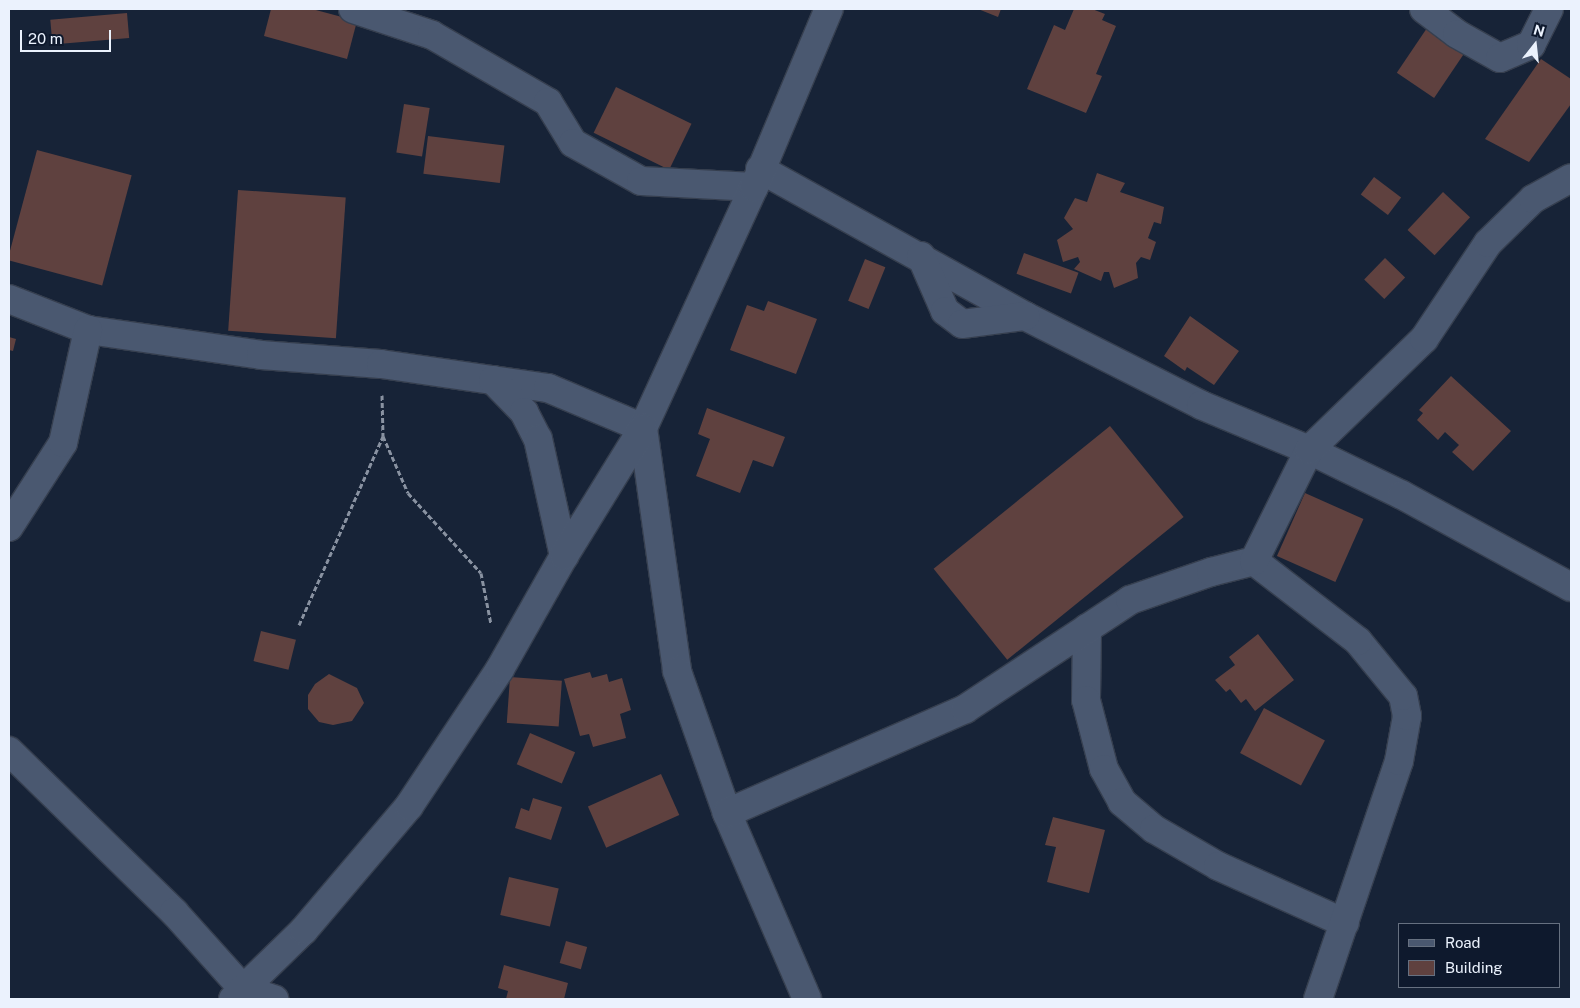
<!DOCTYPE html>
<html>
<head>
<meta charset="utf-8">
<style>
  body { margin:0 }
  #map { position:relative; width:1580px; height:1008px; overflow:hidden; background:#172337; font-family:"Public Sans",sans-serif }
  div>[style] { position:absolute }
  .building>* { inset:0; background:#5f413f; transform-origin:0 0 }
  .path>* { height:3px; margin-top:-1.5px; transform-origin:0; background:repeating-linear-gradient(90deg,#8992a1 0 5px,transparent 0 7.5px) }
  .roads { filter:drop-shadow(1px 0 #363f4f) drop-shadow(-1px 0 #363f4f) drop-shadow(0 1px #363f4f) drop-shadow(0 -1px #363f4f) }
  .street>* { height:28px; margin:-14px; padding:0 14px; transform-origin:14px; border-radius:14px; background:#4a5870 }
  span { translate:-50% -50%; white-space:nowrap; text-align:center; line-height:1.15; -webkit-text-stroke:4px #0e192d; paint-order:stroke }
  .frame { position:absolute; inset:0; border:10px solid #ebf2fd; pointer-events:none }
  .legend { position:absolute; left:1398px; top:923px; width:162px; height:65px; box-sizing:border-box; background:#0e192d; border:1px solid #667080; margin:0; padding:6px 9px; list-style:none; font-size:15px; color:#ebf2fd }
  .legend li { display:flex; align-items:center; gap:10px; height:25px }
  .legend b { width:25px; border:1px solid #667080 }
  .north { position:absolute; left:1510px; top:20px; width:50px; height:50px; -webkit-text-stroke:4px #0e192d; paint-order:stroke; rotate:16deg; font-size:14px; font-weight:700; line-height:20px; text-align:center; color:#ebf2fd }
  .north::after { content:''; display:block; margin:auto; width:18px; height:22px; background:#ebf2fd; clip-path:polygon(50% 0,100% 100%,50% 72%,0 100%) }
  .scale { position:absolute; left:20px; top:30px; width:91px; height:22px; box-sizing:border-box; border:2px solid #ebf2fd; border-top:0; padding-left:6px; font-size:15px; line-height:18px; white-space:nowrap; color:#ebf2fd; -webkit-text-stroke:4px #0e192d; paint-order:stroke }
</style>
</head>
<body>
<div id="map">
  <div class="building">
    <i style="clip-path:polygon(271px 9px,312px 9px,357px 21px,347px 59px,264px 36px)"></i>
    <i style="clip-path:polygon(978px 9px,1001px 9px,998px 17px)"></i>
    <i style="clip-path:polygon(1074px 9px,1092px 9px,1105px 14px,1102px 20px,1116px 26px,1096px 74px,1102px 76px,1086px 113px,1027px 89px,1054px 25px,1065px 30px)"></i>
    <i style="left:127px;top:13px;width:25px;height:77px;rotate:85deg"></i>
    <i style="left:1427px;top:28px;width:45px;height:54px;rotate:34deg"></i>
    <i style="clip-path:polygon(1541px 59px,1571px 79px,1571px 104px,1529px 162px,1485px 139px)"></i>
    <i style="left:616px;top:87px;width:84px;height:51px;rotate:26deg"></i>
    <i style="left:404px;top:104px;width:26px;height:49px;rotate:9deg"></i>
    <i style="left:428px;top:136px;width:77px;height:38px;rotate:7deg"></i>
    <i style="left:37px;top:150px;width:98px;height:114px;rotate:15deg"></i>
    <i style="clip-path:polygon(1097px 173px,1125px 183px,1120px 192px,1164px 207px,1161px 224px,1154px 222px,1148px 238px,1156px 242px,1150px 260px,1141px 257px,1136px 263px,1138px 278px,1114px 288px,1109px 272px,1104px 272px,1101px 281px,1074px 269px,1080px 262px,1078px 257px,1063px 262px,1057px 240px,1073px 229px,1064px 218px,1075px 198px,1087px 202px)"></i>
    <i style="left:1374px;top:177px;width:34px;height:22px;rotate:37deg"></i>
    <i style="left:238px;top:190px;width:108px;height:141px;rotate:4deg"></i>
    <i style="left:1443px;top:192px;width:37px;height:52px;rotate:43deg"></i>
    <i style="left:1024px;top:253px;width:58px;height:22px;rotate:20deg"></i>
    <i style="left:1385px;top:258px;width:28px;height:30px;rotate:44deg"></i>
    <i style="left:865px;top:259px;width:22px;height:45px;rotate:22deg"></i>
    <i style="clip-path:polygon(768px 301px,817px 319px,796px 374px,730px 350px,747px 305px,764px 311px)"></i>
    <i style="clip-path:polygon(1190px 316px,1239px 351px,1214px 385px,1187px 367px,1185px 371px,1164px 356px)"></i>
    <i style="clip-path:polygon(9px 337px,16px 339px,13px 351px,9px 350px)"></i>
    <i style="clip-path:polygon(1451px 376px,1511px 431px,1473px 471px,1452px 452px,1459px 445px,1445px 432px,1438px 440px,1417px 420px,1423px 413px,1419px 410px)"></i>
    <i style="clip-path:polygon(707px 408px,785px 437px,773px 467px,753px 460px,740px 493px,696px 476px,710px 439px,698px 434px)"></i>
    <i style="left:1110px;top:426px;width:117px;height:227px;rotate:51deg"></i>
    <i style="left:1305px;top:493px;width:64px;height:69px;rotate:24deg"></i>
    <i style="left:261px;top:631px;width:36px;height:31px;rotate:14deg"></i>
    <i style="clip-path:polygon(1258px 634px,1294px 680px,1255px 711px,1246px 699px,1241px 703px,1230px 689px,1226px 692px,1215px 680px,1235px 665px,1229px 657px)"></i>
    <i style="clip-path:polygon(590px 672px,592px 678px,607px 674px,609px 682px,622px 678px,631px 710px,620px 714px,626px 738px,593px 747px,589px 734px,580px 736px,564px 679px)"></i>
    <i style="clip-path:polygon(329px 674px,357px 688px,364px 703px,352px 721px,333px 725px,319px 722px,308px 709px,308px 695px,315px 684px)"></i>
    <i style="left:510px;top:677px;width:52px;height:46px;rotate:4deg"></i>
    <i style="left:1264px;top:708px;width:69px;height:51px;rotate:28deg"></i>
    <i style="left:530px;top:733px;width:49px;height:34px;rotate:23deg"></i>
    <i style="left:661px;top:774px;width:45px;height:80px;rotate:66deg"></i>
    <i style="clip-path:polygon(533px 798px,562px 807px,551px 840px,515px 828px,521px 808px,529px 811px)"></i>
    <i style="clip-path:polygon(1053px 817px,1105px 830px,1089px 893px,1047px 882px,1056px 847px,1045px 845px)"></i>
    <i style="left:509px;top:877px;width:51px;height:39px;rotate:13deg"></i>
    <i style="left:566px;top:941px;width:22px;height:23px;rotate:16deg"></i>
    <i style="clip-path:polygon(504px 965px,568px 983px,564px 999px,506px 999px,508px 991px,498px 988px)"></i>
  </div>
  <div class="path">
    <i style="left:382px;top:395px;width:41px;rotate:88.6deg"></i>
    <i style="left:383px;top:436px;width:62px;rotate:66.3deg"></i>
    <i style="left:408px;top:493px;width:108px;rotate:47.6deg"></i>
    <i style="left:481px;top:573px;width:52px;rotate:78.9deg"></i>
    <i style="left:299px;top:625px;width:207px;rotate:-66deg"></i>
  </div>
  <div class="roads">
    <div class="street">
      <i style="left:353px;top:9px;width:83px;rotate:18.2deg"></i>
      <i style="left:432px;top:35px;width:134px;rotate:30deg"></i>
      <i style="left:548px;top:102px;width:48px;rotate:58.6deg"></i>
      <i style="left:573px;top:143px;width:78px;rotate:29.2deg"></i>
      <i style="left:641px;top:181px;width:113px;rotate:3deg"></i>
      <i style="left:1424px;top:9px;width:41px;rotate:37.1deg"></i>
      <i style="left:1457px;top:34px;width:49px;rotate:29.2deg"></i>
      <i style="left:1500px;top:58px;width:34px;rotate:-23deg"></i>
      <i style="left:1531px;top:45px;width:40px;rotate:-63.4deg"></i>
      <i style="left:760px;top:169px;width:303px;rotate:29deg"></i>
      <i style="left:1025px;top:316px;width:197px;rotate:26.8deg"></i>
      <i style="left:1201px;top:405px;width:117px;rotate:22.6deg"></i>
      <i style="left:1309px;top:450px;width:103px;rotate:25.8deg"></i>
      <i style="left:1402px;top:495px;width:192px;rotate:28.6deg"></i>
      <i style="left:921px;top:256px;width:60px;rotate:66.4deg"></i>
      <i style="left:945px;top:311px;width:21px;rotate:37deg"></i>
      <i style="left:962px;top:324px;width:64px;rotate:-7.2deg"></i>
      <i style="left:9px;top:299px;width:85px;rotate:21.4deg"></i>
      <i style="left:88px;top:330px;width:175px;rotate:8.2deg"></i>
      <i style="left:261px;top:355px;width:120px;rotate:4.3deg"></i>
      <i style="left:381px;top:364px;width:169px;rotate:8.2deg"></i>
      <i style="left:548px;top:388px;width:103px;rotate:22.8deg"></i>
      <i style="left:643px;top:428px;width:265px;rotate:-65.3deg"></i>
      <i style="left:754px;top:187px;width:193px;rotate:-67.2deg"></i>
      <i style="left:493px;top:380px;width:45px;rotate:45.9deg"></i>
      <i style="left:524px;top:412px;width:30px;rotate:63deg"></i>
      <i style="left:538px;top:439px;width:120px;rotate:77.5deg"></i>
      <i style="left:643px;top:428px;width:245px;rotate:82deg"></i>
      <i style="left:677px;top:671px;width:151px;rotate:70.6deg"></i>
      <i style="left:727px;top:813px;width:202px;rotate:66.7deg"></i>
      <i style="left:9px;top:527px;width:100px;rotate:-57.3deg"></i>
      <i style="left:63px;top:443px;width:116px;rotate:-77.5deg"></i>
      <i style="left:1087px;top:628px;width:72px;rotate:90.8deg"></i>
      <i style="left:1086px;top:700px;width:71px;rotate:75.4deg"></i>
      <i style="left:1104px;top:769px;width:38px;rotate:61deg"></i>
      <i style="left:1122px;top:802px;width:42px;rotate:40.2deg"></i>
      <i style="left:1154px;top:829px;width:74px;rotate:30deg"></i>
      <i style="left:1218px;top:866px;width:139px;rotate:24.2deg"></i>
      <i style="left:9px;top:751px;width:231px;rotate:44.3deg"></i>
      <i style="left:174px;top:912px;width:103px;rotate:48.1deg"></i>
      <i style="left:243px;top:989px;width:33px;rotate:18deg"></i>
      <i style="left:727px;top:813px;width:260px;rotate:-23.6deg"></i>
      <i style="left:965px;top:709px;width:198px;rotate:-33.4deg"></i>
      <i style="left:1130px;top:600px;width:86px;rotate:-19.1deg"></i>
      <i style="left:1211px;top:572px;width:44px;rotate:-14.3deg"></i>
      <i style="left:233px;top:999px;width:99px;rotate:-44.2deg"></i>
      <i style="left:304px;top:930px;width:162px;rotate:-49.7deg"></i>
      <i style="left:409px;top:806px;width:164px;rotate:-56.4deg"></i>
      <i style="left:500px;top:669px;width:130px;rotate:-60.5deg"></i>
      <i style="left:564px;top:556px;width:150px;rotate:-58.3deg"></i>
      <i style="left:1318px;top:999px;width:251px;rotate:-71.2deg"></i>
      <i style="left:1399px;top:761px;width:46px;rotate:-79.9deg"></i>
      <i style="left:1407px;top:716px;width:20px;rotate:-101deg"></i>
      <i style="left:1403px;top:696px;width:71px;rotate:-129.3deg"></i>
      <i style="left:1358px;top:641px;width:131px;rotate:-142.4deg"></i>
      <i style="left:1254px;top:561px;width:124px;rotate:-63.6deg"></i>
      <i style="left:1309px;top:450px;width:160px;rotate:-44deg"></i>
      <i style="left:1424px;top:339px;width:115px;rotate:-56.3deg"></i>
      <i style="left:1488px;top:243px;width:63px;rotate:-44.4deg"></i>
      <i style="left:1533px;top:199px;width:43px;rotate:-28.9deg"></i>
    </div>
  </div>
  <div class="frame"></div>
  <ul class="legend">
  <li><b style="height:6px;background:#4a5870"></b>Road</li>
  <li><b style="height:14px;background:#5f413f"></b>Building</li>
  </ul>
  <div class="north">N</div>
  <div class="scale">20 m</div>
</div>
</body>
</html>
